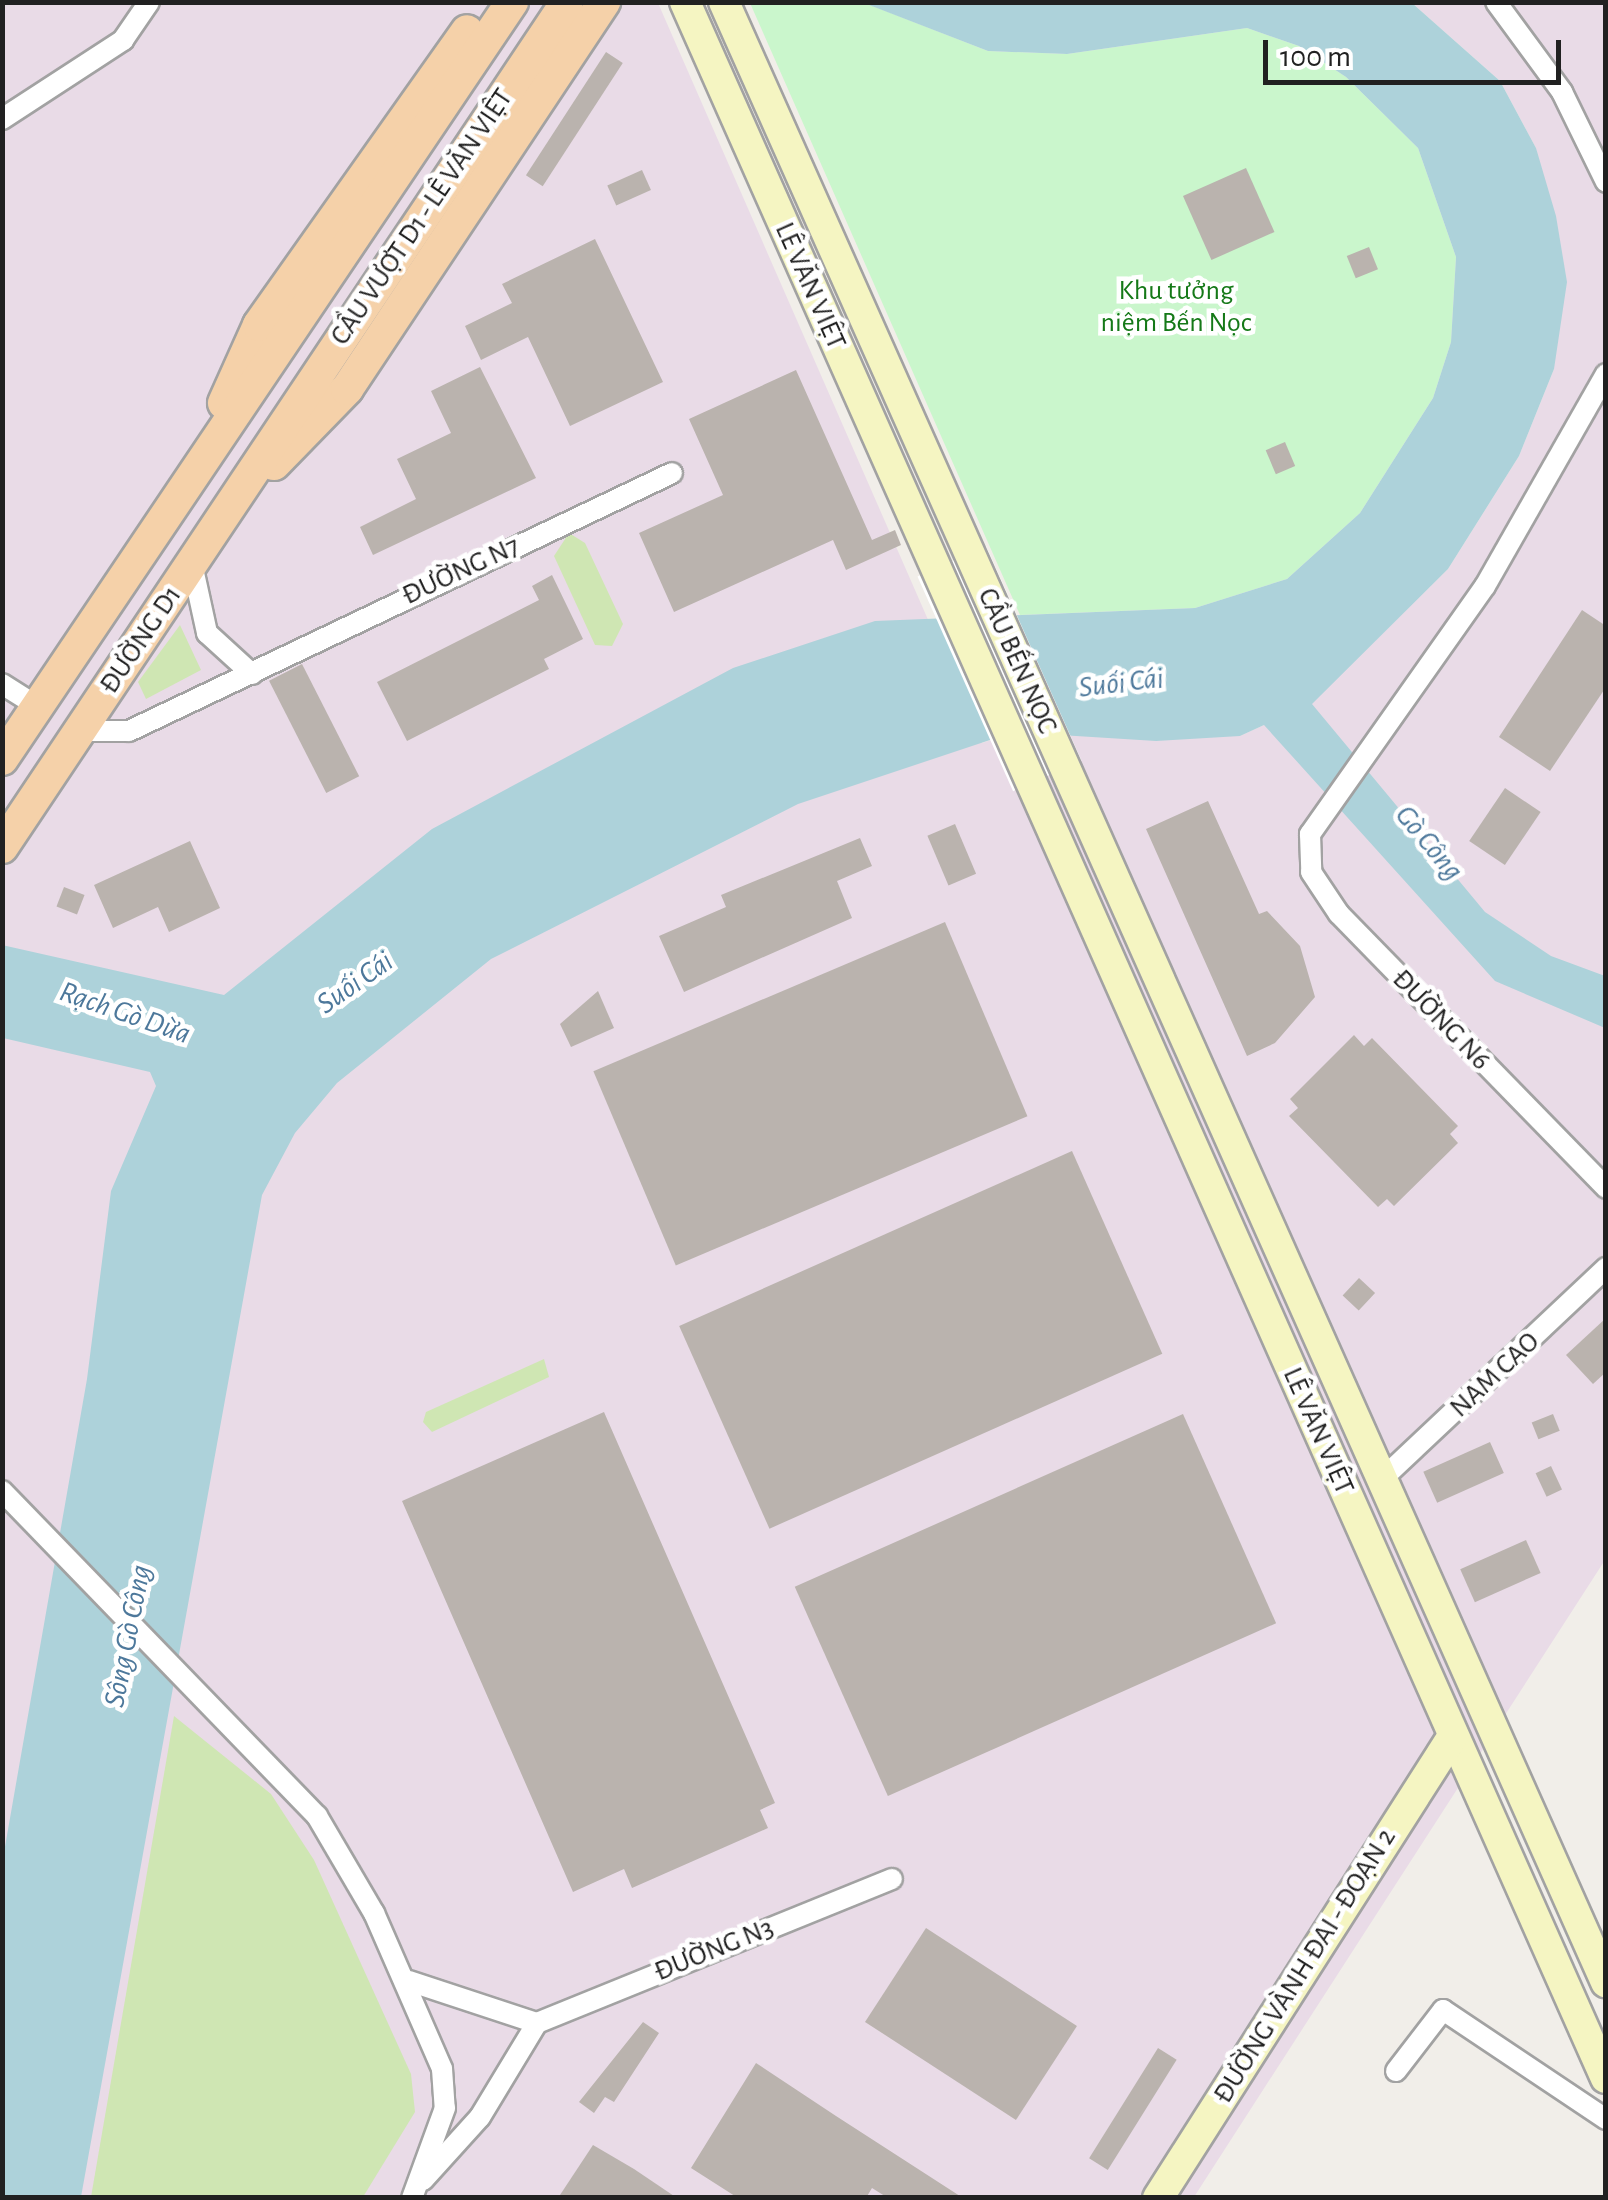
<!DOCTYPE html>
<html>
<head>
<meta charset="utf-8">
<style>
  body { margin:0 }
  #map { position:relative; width:1608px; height:2200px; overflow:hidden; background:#f1eee9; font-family:"Alegreya Sans",sans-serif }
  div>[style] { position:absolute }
  .industrial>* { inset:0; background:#e9dbe7 }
  .grass>* { inset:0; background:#cfe6b3 }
  .park>* { inset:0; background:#caf6cc }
  .water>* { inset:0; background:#add2da }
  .pier>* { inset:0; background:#fff; transform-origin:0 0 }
  .building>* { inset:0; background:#bab3ae; transform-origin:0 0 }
  .roads { filter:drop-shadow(2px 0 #a2a2a2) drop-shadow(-2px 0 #a2a2a2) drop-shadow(0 2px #a2a2a2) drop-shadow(0 -2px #a2a2a2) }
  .street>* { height:20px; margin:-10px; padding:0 10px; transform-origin:10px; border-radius:10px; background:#fff }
  .secondary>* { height:30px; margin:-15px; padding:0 15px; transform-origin:15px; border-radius:15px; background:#f5f5c2 }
  .primary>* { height:32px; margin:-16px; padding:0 16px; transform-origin:16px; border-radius:16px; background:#f5d1a9 }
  span { translate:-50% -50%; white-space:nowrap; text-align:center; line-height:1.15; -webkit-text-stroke:9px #fff; paint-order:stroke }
  .street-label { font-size:28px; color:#212121 }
  .park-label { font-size:28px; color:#157918 }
  .water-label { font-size:30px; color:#4d789b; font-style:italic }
  .frame { position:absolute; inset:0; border:5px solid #212121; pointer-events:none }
  .scale { position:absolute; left:1263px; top:40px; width:298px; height:45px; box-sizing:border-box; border:5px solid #212121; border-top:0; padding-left:12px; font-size:30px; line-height:35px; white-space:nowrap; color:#212121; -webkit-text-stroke:8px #fff; paint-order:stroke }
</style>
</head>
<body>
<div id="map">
  <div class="industrial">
    <i style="clip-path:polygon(3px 3px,658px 3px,982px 743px,1015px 732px,1240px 736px,1312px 703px,1448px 569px,1519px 456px,1554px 369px,1536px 148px,1500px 81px,1412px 3px,1605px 3px,1605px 1560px,1194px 2197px,3px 2198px)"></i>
  </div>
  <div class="grass">
    <i style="clip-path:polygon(569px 533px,585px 543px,623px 624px,612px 646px,595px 645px,554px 556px)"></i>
    <i style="clip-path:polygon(180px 625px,201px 670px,146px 699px,138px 682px)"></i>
    <i style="clip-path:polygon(544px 1359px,549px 1377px,432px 1432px,423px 1422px,426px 1412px)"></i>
    <i style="clip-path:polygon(174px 1716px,271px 1794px,314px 1860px,411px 2074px,415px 2112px,363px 2197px,91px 2197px)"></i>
  </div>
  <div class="park">
    <i style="clip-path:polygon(750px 3px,865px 3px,988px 51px,1067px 54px,1247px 28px,1299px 46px,1346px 77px,1418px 148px,1456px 257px,1451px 342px,1433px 398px,1360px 513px,1287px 579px,1195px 608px,1020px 615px)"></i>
  </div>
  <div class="water">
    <i style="clip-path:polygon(864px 3px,1412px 3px,1500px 81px,1536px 148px,1556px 216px,1567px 282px,1554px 369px,1519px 456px,1448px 569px,1312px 704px,1485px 912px,1551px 956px,1605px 976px,1605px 1028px,1495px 981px,1264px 725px,1240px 736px,1156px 741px,1014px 732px,798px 804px,491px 959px,337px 1083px,295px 1133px,262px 1195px,81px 2197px,3px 2197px,3px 1858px,87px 1379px,111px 1191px,156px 1086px,150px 1072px,3px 1038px,2px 945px,224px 995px,432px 829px,733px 668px,875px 621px,1195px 608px,1287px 579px,1360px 513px,1433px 398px,1451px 342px,1456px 257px,1418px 148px,1346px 77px,1299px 46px,1247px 28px,1067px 54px,988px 51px)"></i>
  </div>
  <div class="pier">
    <i style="left:986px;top:546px;width:235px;height:75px;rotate:66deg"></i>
  </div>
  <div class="building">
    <i style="left:606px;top:52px;width:20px;height:147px;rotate:33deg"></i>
    <i style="left:1246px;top:168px;width:70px;height:69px;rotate:66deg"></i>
    <i style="left:642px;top:170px;width:22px;height:38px;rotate:66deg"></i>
    <i style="clip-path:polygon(595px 239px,663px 382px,570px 426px,528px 337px,481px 360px,465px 326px,512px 303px,502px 284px)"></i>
    <i style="left:1369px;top:247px;width:24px;height:24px;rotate:68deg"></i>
    <i style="clip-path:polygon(480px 367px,536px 478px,373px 555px,360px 527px,416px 499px,397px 459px,451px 433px,431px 391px)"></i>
    <i style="clip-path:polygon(796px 370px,872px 540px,895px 530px,901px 545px,846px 570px,833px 540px,674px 612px,639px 533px,723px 495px,689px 419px)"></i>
    <i style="left:1285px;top:442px;width:26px;height:21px;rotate:67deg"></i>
    <i style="clip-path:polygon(552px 575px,583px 639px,544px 659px,549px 669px,407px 741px,377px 682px,539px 600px,532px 586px)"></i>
    <i style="clip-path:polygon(1582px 610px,1606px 626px,1606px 687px,1550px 771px,1499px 737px)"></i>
    <i style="left:302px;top:664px;width:126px;height:37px;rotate:63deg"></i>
    <i style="left:1505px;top:788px;width:43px;height:64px;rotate:34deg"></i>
    <i style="clip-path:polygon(1208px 801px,1259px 914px,1267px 911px,1300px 946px,1315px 997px,1275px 1043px,1247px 1056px,1146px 829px)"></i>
    <i style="left:955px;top:824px;width:54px;height:30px;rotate:67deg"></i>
    <i style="clip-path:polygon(860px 838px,872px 866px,837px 881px,852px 918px,684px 992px,659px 936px,726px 907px,721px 895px)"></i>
    <i style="clip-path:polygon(190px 841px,220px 908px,169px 932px,158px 907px,113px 928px,94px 885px)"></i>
    <i style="left:64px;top:887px;width:22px;height:21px;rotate:21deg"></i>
    <i style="left:945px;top:922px;width:211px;height:382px;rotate:67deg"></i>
    <i style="clip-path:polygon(598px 991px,614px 1028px,571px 1047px,560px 1024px)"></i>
    <i style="clip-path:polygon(1354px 1035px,1364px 1046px,1372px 1038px,1458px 1126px,1450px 1134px,1458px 1143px,1394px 1206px,1387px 1199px,1378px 1207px,1289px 1116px,1298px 1108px,1290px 1099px)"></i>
    <i style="left:1072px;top:1151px;width:222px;height:430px;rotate:66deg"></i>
    <i style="left:1359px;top:1278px;width:22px;height:24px;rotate:43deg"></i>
    <i style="clip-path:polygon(1606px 1318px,1606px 1372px,1593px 1384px,1566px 1355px)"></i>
    <i style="clip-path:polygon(604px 1412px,775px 1803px,760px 1810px,768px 1828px,632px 1888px,624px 1869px,573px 1892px,402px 1501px)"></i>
    <i style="left:1183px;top:1414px;width:229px;height:425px;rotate:66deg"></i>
    <i style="left:1553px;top:1414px;width:18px;height:23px;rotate:68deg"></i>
    <i style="left:1490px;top:1442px;width:34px;height:73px;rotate:66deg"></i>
    <i style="left:1551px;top:1466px;width:26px;height:17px;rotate:65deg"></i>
    <i style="left:1526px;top:1540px;width:36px;height:72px;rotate:66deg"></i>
    <i style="left:926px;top:1928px;width:180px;height:112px;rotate:33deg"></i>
    <i style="clip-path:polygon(643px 2022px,659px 2033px,614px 2102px,605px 2097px,594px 2113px,579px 2102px)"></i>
    <i style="left:1158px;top:2048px;width:22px;height:130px;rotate:32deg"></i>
    <i style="clip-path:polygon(756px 2063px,836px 2116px,963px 2198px,888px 2198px,872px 2188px,866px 2198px,738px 2198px,691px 2168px)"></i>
    <i style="clip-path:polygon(593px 2145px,634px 2169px,677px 2198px,558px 2198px)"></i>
  </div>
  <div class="roads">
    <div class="street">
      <i style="left:1496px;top:2px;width:112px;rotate:53.7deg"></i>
      <i style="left:1562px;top:92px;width:100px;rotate:63.9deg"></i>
      <i style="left:2px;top:119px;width:145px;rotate:-33.1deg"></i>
      <i style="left:123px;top:40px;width:46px;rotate:-55.6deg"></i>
      <i style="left:1606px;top:374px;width:244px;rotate:119.7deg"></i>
      <i style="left:1485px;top:586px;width:304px;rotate:125.2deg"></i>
      <i style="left:1310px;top:834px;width:38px;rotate:88deg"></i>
      <i style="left:1311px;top:872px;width:50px;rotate:56.3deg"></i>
      <i style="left:1339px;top:914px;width:383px;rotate:45.7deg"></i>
      <i style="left:192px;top:564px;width:71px;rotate:77.7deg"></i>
      <i style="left:207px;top:633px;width:61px;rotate:42.3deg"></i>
      <i style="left:2px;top:684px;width:41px;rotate:32.2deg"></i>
      <i style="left:79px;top:731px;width:50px"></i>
      <i style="left:129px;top:731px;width:601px;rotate:-25.41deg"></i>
      <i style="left:1382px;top:1479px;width:308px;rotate:-43.3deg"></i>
      <i style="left:2px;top:1491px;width:453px;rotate:45.9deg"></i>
      <i style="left:317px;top:1816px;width:113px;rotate:59.6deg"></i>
      <i style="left:374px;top:1913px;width:170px;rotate:66.4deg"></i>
      <i style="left:442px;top:2069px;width:39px;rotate:86deg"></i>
      <i style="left:445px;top:2108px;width:96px;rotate:110.1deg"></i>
      <i style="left:409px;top:1981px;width:135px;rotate:18.2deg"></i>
      <i style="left:1396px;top:2071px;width:77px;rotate:-52.4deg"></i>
      <i style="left:1443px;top:2010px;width:196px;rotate:33.8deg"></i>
      <i style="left:423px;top:2180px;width:85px;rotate:-47.9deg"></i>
      <i style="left:480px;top:2117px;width:110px;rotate:-58.8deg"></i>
      <i style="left:537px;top:2023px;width:383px;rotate:-22.1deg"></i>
    </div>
    <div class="secondary">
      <i style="left:685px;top:2px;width:2271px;rotate:66.08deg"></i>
      <i style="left:724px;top:2px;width:2168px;rotate:65.99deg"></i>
      <i style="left:1158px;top:2198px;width:548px;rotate:-57.44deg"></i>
    </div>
    <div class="primary">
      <i style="left:224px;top:403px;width:85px;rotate:-65.8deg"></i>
      <i style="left:259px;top:325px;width:360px;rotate:-54.7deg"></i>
      <i style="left:274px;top:464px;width:105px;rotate:-45.8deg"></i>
      <i style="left:347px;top:389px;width:465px;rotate:-56.4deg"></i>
      <i style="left:2px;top:759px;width:913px;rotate:-56.03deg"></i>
      <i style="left:2px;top:847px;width:1016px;rotate:-56.23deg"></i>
    </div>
  </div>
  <div class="street-label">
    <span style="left:422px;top:217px;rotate:-56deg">CẦU VƯỢT D1 - LÊ VĂN VIỆT</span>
    <span style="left:810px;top:286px;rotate:66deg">LÊ VĂN VIỆT</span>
    <span style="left:461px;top:571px;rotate:-25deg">ĐƯỜNG N7</span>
    <span style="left:141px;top:640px;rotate:-56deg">ĐƯỜNG D1</span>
    <span style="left:1017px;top:661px;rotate:66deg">CẦU BẾN NỌC</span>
    <span style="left:1441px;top:1020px;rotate:46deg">ĐƯỜNG N6</span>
    <span style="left:1495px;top:1375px;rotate:-43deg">NAM CAO</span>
    <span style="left:1318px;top:1431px;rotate:66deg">LÊ VĂN VIỆT</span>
    <span style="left:714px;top:1950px;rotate:-22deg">ĐƯỜNG N3</span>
    <span style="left:1305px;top:1966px;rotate:-58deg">ĐƯỜNG VÀNH ĐAI - ĐOẠN 2</span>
  </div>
  <div class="park-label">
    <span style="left:1176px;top:307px">Khu tưởng<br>niệm Bến Nọc</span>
  </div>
  <div class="water-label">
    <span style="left:1121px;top:683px;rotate:-7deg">Suối Cái</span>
    <span style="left:1429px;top:843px;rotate:50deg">Gò Công</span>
    <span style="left:355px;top:983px;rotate:-35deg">Suối Cái</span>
    <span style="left:125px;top:1013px;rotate:19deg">Rạch Gò Dừa</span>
    <span style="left:128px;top:1636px;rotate:-79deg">Sông Gò Công</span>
  </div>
  <div class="frame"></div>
  <div class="scale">100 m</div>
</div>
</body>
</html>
